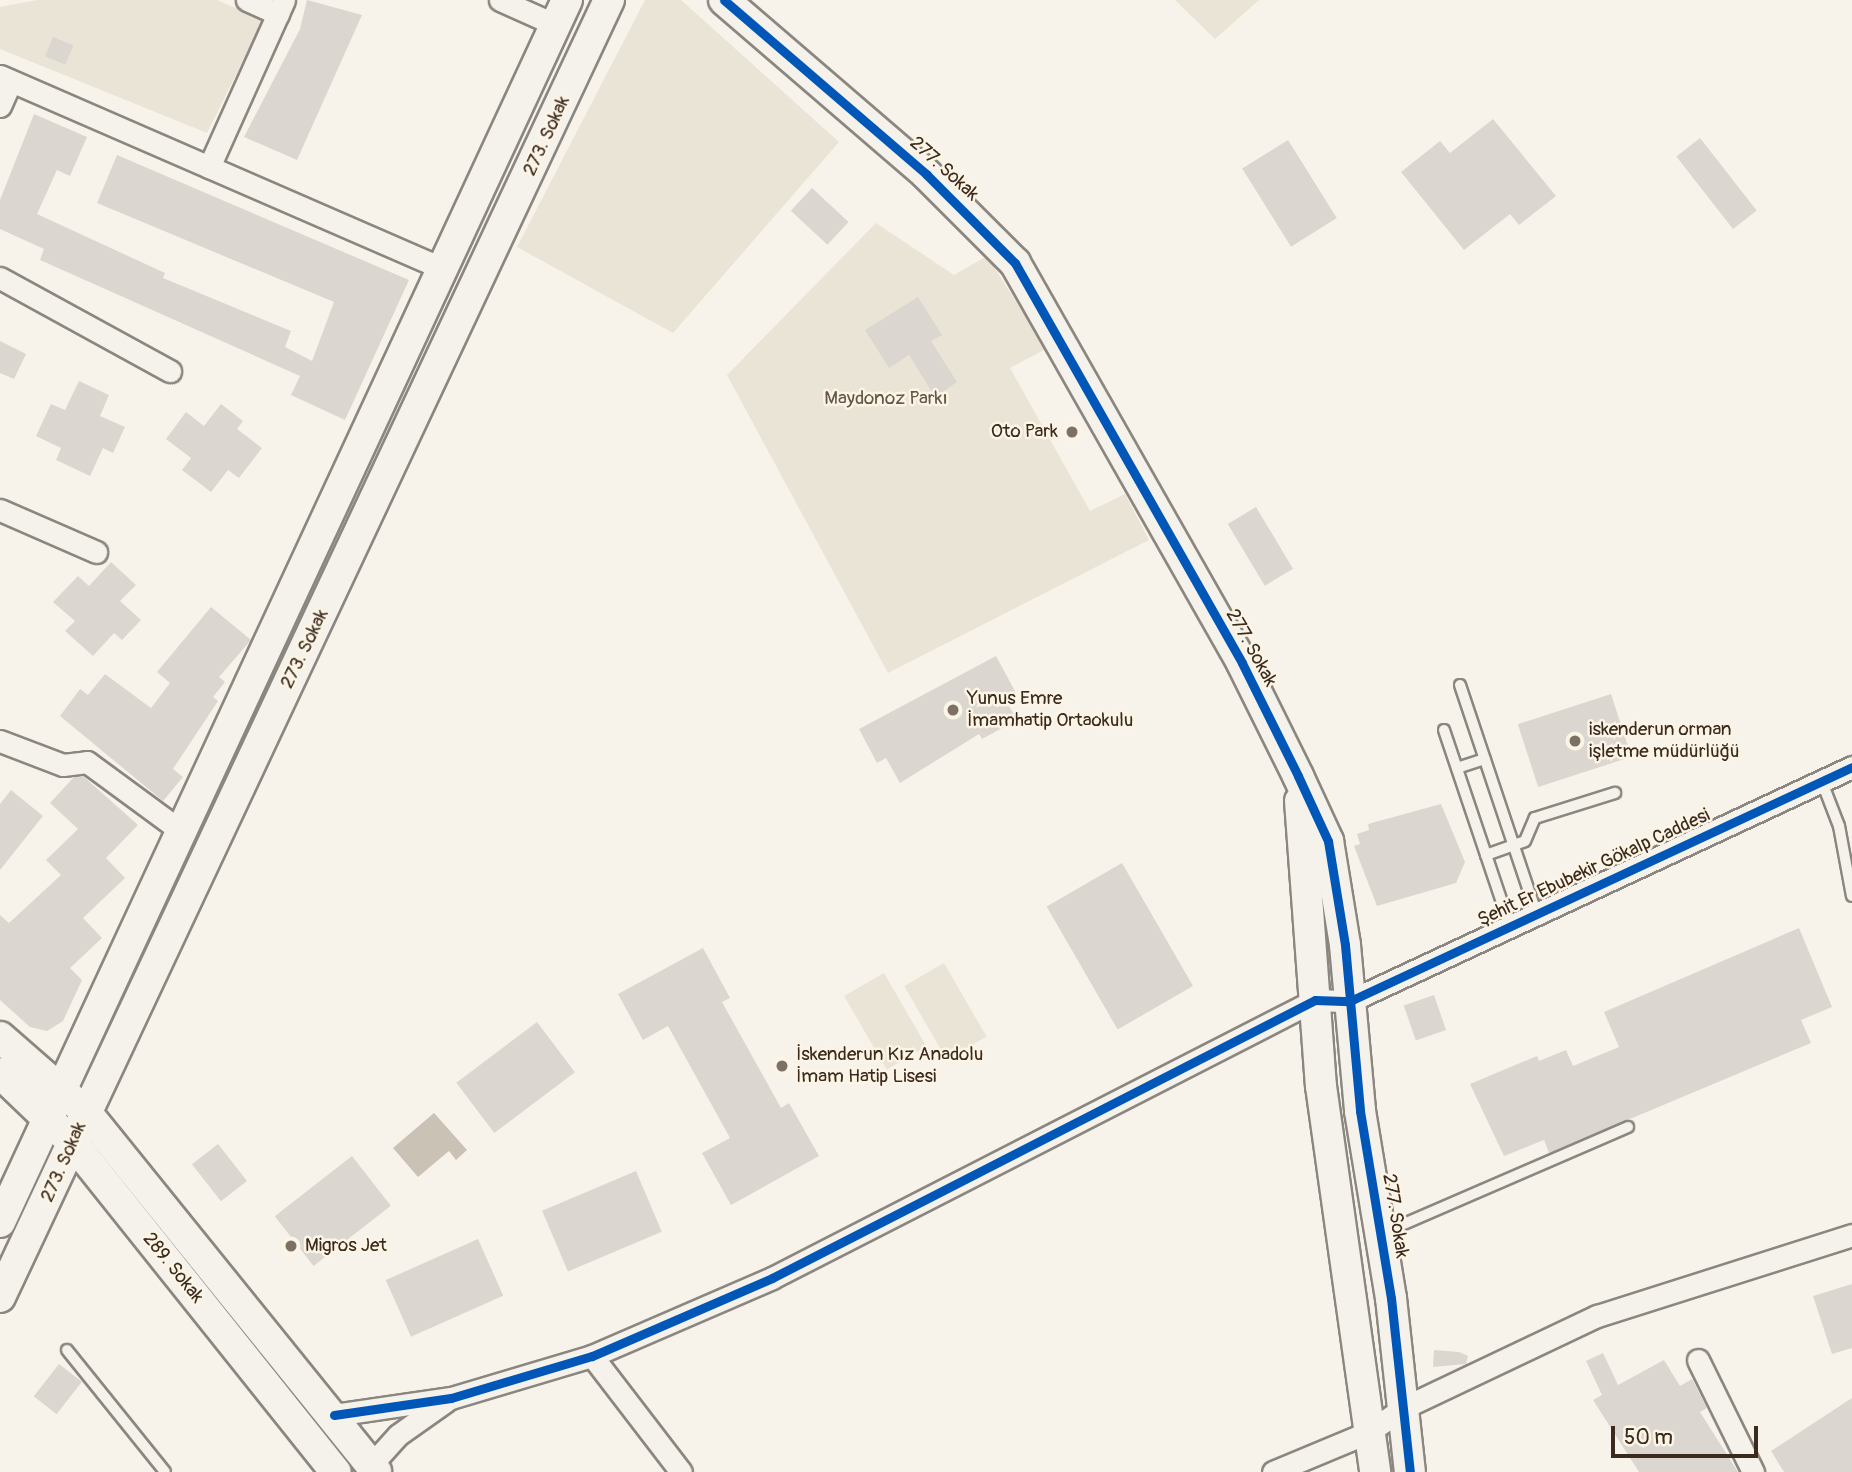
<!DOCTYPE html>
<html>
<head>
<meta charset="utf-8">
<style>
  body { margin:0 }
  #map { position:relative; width:1852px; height:1472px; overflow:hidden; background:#f7f3ea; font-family:Pangolin,sans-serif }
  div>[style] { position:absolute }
  .green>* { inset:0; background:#eae4d7; transform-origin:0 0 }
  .water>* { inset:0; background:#cac2b5 }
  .building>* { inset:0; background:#dbd7d0; transform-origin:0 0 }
  .roads { filter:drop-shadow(2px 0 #8b867f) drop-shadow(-2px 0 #8b867f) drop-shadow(0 2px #8b867f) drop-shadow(0 -2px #8b867f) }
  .lane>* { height:10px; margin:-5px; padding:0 5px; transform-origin:5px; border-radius:5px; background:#f5f2ec }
  .street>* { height:21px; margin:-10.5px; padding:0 10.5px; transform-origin:10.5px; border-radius:10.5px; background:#f5f2ec }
  .secondary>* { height:30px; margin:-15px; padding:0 15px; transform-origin:15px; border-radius:15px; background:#f5f2ec }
  .cycleway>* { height:9px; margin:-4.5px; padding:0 4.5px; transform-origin:4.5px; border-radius:4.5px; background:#0057b8 }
  .dots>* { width:19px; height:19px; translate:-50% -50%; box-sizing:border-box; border:4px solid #fcf5e5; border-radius:50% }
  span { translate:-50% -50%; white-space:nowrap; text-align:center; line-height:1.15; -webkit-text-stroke:5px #fcf5e5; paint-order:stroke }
  .street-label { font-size:19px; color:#3b2a1e }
  .park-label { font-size:19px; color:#645648 }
  .poi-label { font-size:19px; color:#3b2a1e }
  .right { translate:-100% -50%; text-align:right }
  .left { translate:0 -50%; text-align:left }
  .scale { position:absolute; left:1611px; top:1426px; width:147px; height:32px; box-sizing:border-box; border:4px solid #3b2a1e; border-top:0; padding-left:9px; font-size:21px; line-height:24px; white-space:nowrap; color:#3b2a1e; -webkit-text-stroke:5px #fcf5e5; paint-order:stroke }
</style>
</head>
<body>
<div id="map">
  <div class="green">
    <i style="clip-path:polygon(37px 0,217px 0,263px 20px,207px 133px,0 49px,0 7px)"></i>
    <i style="clip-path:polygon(645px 0,681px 0,839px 142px,673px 333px,517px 247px)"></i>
    <i style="clip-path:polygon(1175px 0,1259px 0,1215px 39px)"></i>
    <i style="clip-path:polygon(876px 223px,954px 275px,987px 256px,1046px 349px,1010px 368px,1090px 511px,1125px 494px,1149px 540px,888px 673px,727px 375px)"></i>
    <i style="left:944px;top:963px;width:85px;height:46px;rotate:60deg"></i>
    <i style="left:884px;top:973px;width:85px;height:46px;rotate:60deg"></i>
  </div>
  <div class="water">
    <i style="clip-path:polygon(434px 1113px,467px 1150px,456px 1160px,449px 1151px,418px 1177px,393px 1148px)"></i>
  </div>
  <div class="building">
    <i style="clip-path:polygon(307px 0,362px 15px,297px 160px,244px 137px,300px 29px)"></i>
    <i style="left:53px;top:37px;width:22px;height:21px;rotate:22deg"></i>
    <i style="clip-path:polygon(34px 114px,87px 137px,70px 176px,57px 170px,37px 214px,165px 273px,163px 278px,291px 331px,285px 347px,312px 361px,334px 302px,97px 203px,117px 155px,409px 280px,345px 420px,291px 395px,300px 376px,40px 260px,44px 249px,0 229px,0 200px)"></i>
    <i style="clip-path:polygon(1493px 119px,1556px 196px,1519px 225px,1510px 214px,1464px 250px,1401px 172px,1440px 141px,1450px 153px)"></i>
    <i style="left:1700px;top:138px;width:92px;height:30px;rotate:52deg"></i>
    <i style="left:1288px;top:140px;width:92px;height:54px;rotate:58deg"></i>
    <i style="left:812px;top:188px;width:50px;height:31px;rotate:43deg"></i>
    <i style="clip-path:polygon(918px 297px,942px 335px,931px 341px,957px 382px,935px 397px,909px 355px,889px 368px,865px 330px)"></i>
    <i style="clip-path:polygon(0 341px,26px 354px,14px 379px,0 373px)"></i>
    <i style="clip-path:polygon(79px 381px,109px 395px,100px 416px,125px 427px,113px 453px,103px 448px,90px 476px,56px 460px,61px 448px,36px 436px,51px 404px,65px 410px)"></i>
    <i style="clip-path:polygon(221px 404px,243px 421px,237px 429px,262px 448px,239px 478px,228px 470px,211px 492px,182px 470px,191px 458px,166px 439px,186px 412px,204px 426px)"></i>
    <i style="left:1256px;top:507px;width:72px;height:33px;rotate:59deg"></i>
    <i style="clip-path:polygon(111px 562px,136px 585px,120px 601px,141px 620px,122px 640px,114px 633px,93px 656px,65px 631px,75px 621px,53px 602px,78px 576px,89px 586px)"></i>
    <i style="clip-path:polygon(211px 607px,251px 640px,219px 677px,225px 682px,213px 697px,218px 701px,173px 769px,183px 777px,163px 801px,60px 716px,80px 689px,88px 695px,105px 674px,151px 708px,170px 683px,157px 672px)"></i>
    <i style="clip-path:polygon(996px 656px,1016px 693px,1005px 699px,1017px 720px,982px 739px,979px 734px,900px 783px,886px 758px,877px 763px,859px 729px)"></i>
    <i style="left:1611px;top:694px;width:66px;height:98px;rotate:72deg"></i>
    <i style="clip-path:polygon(83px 776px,138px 825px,106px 858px,125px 878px,83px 918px,102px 938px,70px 968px,82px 980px,63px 1021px,47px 1031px,30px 1027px,0 1000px,0 915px,9px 923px,61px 875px,46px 860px,78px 829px,50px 803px,74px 777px)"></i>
    <i style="clip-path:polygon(11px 790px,43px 816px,0 870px,0 804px)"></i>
    <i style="clip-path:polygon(1441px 804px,1465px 862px,1456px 883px,1377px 906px,1354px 846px,1360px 844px,1357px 834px,1369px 830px,1368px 824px)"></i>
    <i style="left:1122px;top:863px;width:142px;height:87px;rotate:60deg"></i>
    <i style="clip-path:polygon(1799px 928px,1832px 1007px,1801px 1020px,1811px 1043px,1549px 1153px,1544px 1140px,1504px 1156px,1470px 1084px,1537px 1056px,1539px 1061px,1566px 1050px,1573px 1066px,1619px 1047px,1604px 1012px)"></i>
    <i style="clip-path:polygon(703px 948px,730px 998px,722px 1002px,781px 1108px,789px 1103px,819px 1156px,731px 1205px,702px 1153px,730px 1138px,668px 1026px,643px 1040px,618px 994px)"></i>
    <i style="left:1434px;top:995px;width:37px;height:32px;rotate:71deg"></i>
    <i style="left:537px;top:1022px;width:63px;height:101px;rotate:53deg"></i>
    <i style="left:218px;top:1144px;width:47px;height:33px;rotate:52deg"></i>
    <i style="left:352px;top:1156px;width:63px;height:98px;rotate:52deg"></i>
    <i style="left:636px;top:1171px;width:66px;height:102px;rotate:67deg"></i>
    <i style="left:478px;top:1239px;width:62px;height:101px;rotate:66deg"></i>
    <i style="clip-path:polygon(1852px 1284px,1852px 1348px,1832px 1354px,1813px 1296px)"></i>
    <i style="clip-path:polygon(1434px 1350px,1459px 1352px,1468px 1356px,1466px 1364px,1433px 1367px)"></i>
    <i style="clip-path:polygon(1603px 1353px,1618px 1385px,1664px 1360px,1680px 1386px,1692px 1379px,1707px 1408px,1700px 1412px,1738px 1472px,1639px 1472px,1593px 1400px,1602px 1395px,1586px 1361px)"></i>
    <i style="left:59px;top:1364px;width:29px;height:41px;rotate:38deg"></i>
    <i style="clip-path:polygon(1852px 1398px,1852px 1472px,1784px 1472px,1771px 1451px)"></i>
  </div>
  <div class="roads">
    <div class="lane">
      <i style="left:1460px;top:685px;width:243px;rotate:71.5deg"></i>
      <i style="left:1444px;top:730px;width:207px;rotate:71.4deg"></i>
      <i style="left:1457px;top:768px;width:29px;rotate:-18deg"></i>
      <i style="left:1822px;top:782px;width:47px;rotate:68.9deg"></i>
      <i style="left:1839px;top:826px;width:71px;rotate:79.5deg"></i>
      <i style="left:1486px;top:855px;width:41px;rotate:-19.7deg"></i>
      <i style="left:1525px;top:841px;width:25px;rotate:-67deg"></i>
      <i style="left:1535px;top:818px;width:84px;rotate:-17.4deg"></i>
      <i style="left:1383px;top:1233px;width:267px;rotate:-23.4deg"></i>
      <i style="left:67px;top:1350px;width:156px;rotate:51.2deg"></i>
    </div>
    <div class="street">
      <i style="left:247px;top:0;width:34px;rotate:24deg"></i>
      <i style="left:500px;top:0;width:61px;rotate:24.1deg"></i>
      <i style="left:0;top:76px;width:486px;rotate:23.5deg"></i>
      <i style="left:0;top:106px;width:27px;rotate:-66deg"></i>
      <i style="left:209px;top:167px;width:183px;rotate:-65.8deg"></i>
      <i style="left:0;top:278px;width:194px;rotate:28.7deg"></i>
      <i style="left:0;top:510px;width:105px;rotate:23.6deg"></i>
      <i style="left:0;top:741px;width:67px;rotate:20.9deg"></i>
      <i style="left:63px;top:765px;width:24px;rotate:-7deg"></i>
      <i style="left:87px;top:762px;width:117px;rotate:36.3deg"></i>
      <i style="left:592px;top:1356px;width:146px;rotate:52.5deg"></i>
      <i style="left:1698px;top:1360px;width:125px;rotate:63.8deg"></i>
      <i style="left:334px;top:1415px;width:118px;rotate:-8.3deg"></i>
      <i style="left:451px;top:1398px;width:147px;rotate:-16.6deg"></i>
      <i style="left:592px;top:1356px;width:196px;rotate:-23.4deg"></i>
      <i style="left:772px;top:1278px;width:610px;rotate:-27.11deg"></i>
      <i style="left:1315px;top:1000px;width:35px;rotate:2deg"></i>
      <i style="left:1350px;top:1001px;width:554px;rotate:-24.99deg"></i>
      <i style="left:371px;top:1465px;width:40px;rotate:-48deg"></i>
      <i style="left:398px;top:1435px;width:59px;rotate:-35.3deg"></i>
      <i style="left:1273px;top:1472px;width:104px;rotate:-22.6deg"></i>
      <i style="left:1369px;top:1432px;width:42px;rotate:-35.2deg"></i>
      <i style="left:1403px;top:1408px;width:215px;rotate:-25.4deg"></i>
      <i style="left:1597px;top:1316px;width:268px;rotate:-17.6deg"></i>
    </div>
    <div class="secondary">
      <i style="left:724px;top:0;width:267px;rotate:40.7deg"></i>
      <i style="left:926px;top:174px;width:126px;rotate:45deg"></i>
      <i style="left:1015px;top:263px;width:460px;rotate:60.4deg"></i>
      <i style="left:1242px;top:663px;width:126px;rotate:63.6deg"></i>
      <i style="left:1298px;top:776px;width:72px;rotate:65.2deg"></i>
      <i style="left:1328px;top:841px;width:105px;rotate:80.7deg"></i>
      <i style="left:1345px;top:945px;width:167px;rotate:84.8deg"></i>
      <i style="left:1360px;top:1111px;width:190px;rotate:80.6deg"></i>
      <i style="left:1391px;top:1298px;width:175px;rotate:83.8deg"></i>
      <i style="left:1300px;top:801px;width:286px;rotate:85.8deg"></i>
      <i style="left:1321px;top:1086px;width:390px;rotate:82deg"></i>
      <i style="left:0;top:1037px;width:114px;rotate:41.1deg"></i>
      <i style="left:86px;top:1112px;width:462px;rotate:51.1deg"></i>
      <i style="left:0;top:1073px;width:101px;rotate:43.8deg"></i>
      <i style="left:73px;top:1143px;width:421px;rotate:51.4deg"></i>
      <i style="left:0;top:1222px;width:1347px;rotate:-65.11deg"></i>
      <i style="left:0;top:1297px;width:1433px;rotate:-64.85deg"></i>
    </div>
  </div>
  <div class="cycleway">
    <i style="left:724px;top:0;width:267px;rotate:40.7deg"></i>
    <i style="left:926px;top:174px;width:126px;rotate:45deg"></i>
    <i style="left:1015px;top:263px;width:460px;rotate:60.4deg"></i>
    <i style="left:1242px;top:663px;width:126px;rotate:63.6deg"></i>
    <i style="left:1298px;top:776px;width:72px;rotate:65.2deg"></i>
    <i style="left:1328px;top:841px;width:105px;rotate:80.7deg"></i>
    <i style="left:1345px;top:945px;width:167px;rotate:84.8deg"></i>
    <i style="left:1360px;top:1111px;width:190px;rotate:80.6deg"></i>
    <i style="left:1391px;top:1298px;width:175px;rotate:83.8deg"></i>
    <i style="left:334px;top:1415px;width:118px;rotate:-8.3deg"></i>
    <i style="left:451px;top:1398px;width:147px;rotate:-16.6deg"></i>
    <i style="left:592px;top:1356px;width:196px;rotate:-23.4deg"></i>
    <i style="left:772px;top:1278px;width:610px;rotate:-27.11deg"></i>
    <i style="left:1315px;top:1000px;width:35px;rotate:2deg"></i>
    <i style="left:1350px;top:1001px;width:554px;rotate:-24.99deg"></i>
  </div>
  <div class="dots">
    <i style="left:1072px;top:432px;background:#7d7065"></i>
    <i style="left:953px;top:710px;background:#7d7065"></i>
    <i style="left:1575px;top:741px;background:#7d7065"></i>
    <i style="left:782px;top:1066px;background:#7d7065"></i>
    <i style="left:291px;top:1246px;background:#7d7065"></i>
  </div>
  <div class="street-label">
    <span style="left:547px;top:136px;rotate:-65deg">273. Sokak</span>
    <span style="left:944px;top:169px;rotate:42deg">277. Sokak</span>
    <span style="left:1251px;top:648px;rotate:61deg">277. Sokak</span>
    <span style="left:305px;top:649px;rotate:-64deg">273. Sokak</span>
    <span style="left:1594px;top:868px;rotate:-25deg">Şehit Er Ebubekir Gökalp Caddesi</span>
    <span style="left:64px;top:1162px;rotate:-66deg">273. Sokak</span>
    <span style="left:1395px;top:1216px;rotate:81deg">277. Sokak</span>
    <span style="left:173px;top:1268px;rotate:51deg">289. Sokak</span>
  </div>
  <div class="park-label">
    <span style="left:886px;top:399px">Maydonoz Parkı</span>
  </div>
  <div class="poi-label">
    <span class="right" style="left:1058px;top:432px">Oto Park</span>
    <span class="left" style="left:967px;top:710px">Yunus Emre<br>İmamhatip Ortaokulu</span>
    <span class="left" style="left:1589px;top:741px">iskenderun orman<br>işletme müdürlüğü</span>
    <span class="left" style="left:796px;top:1066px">İskenderun Kız Anadolu<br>İmam Hatip Lisesi</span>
    <span class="left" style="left:305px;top:1246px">Migros Jet</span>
  </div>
  <div class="scale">50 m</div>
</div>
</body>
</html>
